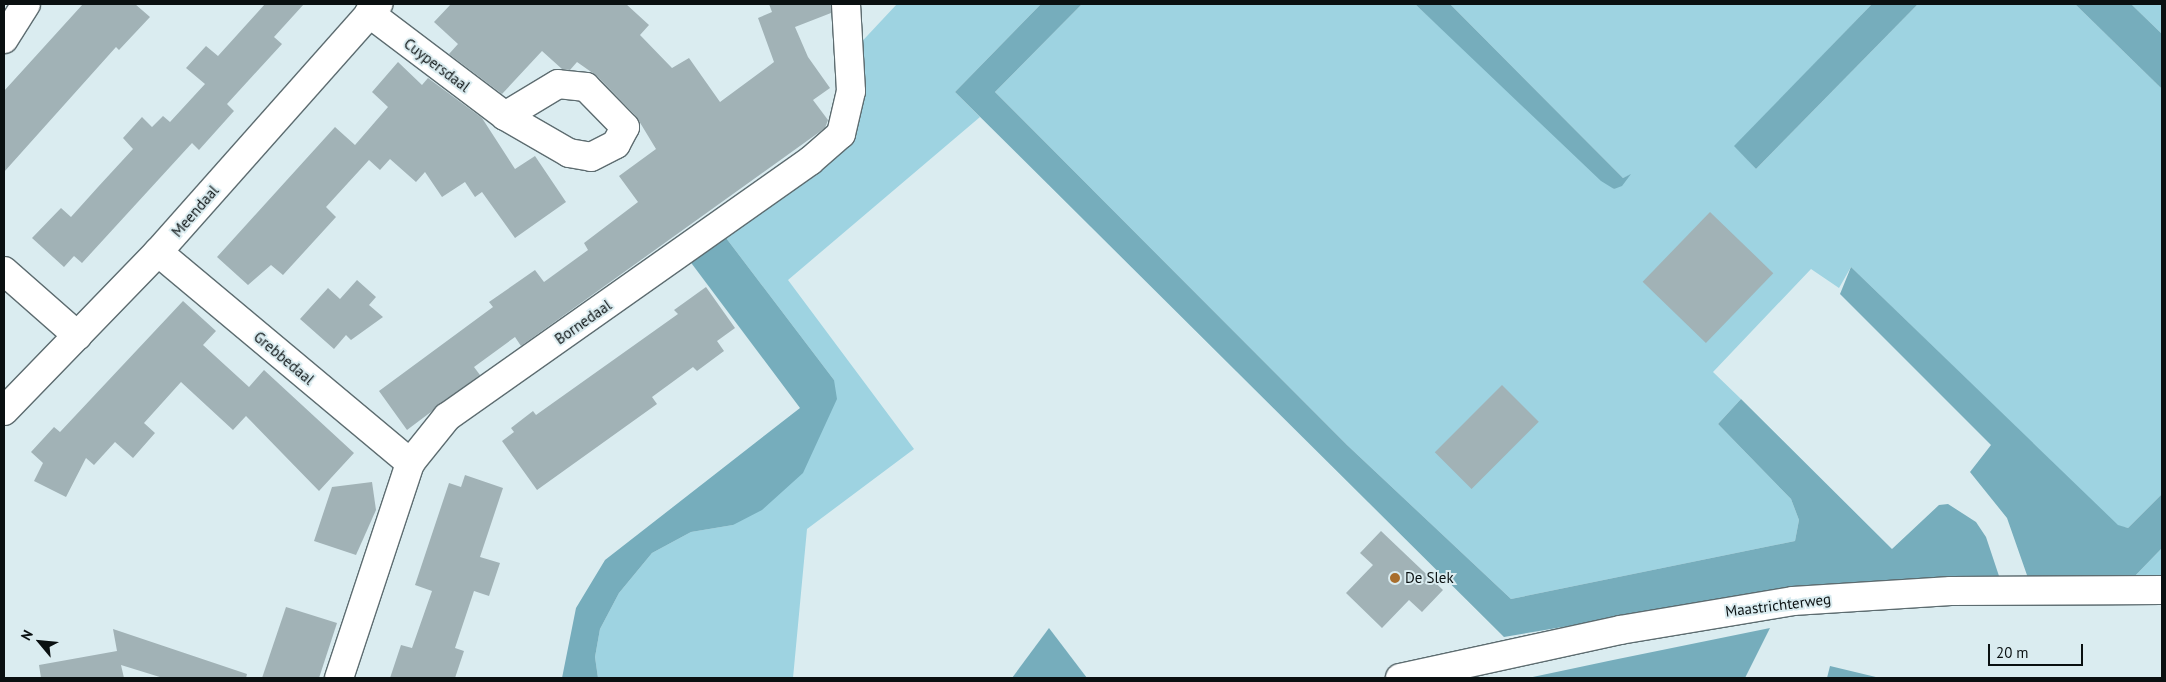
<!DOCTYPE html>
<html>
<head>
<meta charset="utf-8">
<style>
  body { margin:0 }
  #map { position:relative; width:2166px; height:682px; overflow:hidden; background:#daecf0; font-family:"PT Sans",sans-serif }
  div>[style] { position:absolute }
  .green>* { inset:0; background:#9ed3e1 }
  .forest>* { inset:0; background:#76adbc }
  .building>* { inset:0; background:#a1b2b6; transform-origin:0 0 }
  .roads { filter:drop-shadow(1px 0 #5d6c70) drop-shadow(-1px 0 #5d6c70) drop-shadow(0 1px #5d6c70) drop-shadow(0 -1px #5d6c70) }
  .minor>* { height:28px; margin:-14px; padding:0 14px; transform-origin:14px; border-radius:14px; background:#fff }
  .dots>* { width:14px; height:14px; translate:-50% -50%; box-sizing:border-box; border:2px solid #daecf0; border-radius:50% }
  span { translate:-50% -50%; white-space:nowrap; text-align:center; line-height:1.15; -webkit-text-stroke:4px #daecf0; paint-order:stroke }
  .street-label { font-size:15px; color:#0a1011 }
  .poi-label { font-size:15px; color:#0a1011 }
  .left { translate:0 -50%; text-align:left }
  .frame { position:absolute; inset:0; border:5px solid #0a1011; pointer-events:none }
  .north { position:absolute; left:15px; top:617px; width:50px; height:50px; -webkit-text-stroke:4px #daecf0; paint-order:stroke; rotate:298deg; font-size:14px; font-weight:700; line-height:20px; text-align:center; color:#0a1011 }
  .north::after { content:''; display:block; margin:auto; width:18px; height:22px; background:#0a1011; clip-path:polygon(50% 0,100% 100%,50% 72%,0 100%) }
  .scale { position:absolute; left:1988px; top:644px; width:95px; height:22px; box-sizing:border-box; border:2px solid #0a1011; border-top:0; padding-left:6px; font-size:15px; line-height:18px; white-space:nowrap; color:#0a1011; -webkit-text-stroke:4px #daecf0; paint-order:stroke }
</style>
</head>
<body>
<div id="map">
  <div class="green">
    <i style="clip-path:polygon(897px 4px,1041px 4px,955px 92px,980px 117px,788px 280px,914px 449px,807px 529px,793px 678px,598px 678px,595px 657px,600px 629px,619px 593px,652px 553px,691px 532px,733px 525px,834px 380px,723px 234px,837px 148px,853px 51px)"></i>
    <i style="clip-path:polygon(1082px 4px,1415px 4px,1614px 189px,1630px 175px,1623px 178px,1450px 4px,1872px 4px,1735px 146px,1756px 169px,1918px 4px,2075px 4px,2162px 89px,2162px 494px,2128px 528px,2118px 526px,1851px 267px,1839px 288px,1811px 269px,1713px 372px,1741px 399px,1718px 424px,1791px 499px,1799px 520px,1795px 541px,1511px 599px,1347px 445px,995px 92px)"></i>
    <i style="clip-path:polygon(2131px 4px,2162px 4px,2162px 34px)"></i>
    <i style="clip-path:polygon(2162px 548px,2162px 579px,2132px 579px)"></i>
  </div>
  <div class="forest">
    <i style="clip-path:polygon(1041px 4px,1082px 4px,995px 92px,1347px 445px,1511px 599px,1795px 541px,1799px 520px,1791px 499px,1718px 424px,1741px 399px,1892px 549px,1939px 505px,1948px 504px,1976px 522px,1986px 537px,2000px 579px,1729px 599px,1504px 637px,955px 92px)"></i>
    <i style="clip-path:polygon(1415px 4px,1450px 4px,1623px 178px,1631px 174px,1622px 186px,1614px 189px,1601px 181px)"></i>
    <i style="clip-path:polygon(1872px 4px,1918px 4px,1756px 169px,1734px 146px)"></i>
    <i style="clip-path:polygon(2075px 4px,2131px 4px,2162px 34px,2162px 89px)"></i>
    <i style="clip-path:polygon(723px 234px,834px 380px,837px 399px,803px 473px,762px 510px,733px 525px,691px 532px,652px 553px,619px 593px,600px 629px,595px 657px,598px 678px,562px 678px,576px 608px,605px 560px,800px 408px,689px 260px)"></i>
    <i style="clip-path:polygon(1851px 267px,2118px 525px,2128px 528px,2162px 494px,2162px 548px,2132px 579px,2028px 578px,2007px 518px,1970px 472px,1991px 445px,1840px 294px)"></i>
    <i style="clip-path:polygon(1049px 628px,1087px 678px,1012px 678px)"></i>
    <i style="clip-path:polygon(1770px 628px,1745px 678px,1528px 678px,1613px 660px)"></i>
    <i style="clip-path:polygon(1830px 666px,1880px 678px,1827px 678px)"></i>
  </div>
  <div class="building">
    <i style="clip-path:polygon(83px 4px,135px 4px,150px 17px,119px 50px,116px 47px,4px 172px,4px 91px)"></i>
    <i style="clip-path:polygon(265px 4px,304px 4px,274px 37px,282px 44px,227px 104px,234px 111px,199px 150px,192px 143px,82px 263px,74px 256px,64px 267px,32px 238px,61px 208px,71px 217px,98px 187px,133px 149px,123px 138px,142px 117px,152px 127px,163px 116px,170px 122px,205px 84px,186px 68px,206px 46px,218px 56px)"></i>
    <i style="clip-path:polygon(451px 4px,626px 4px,649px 25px,640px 35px,672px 68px,689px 58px,720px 102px,774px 62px,758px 18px,772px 12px,769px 4px,831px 4px,831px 13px,795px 27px,808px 57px,830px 88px,813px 100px,828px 120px,825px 128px,521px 346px,515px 337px,474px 367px,480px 375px,407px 430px,379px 391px,493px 307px,489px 302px,535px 270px,544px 282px,588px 250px,584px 243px,638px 202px,619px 176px,656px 149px,636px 116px,597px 76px,577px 62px,570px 70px,562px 69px,542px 51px,502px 94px,449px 54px,458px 44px,434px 22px)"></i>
    <i style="clip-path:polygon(398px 62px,422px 85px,428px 78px,482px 118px,515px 169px,535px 156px,566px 202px,515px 238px,482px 192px,475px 197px,465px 182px,442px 197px,425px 172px,416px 182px,390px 159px,380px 170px,369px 160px,326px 207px,336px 217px,283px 275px,271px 265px,248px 285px,217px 257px,335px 127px,355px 145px,388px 107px,372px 92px)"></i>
    <i style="left:1710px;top:212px;width:88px;height:97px;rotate:44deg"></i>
    <i style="clip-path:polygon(357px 280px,376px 297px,369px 305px,383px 317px,351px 340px,346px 335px,334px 349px,300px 319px,328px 288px,340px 299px)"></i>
    <i style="clip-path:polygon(706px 287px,735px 328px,717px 341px,724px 351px,697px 371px,693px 367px,652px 397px,657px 404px,537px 490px,502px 441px,514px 432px,511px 428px,533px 411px,536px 415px,678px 314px,674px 310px)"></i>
    <i style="clip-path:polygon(183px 301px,216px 331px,203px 345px,249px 387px,264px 370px,354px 453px,319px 491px,246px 416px,233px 430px,181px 382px,144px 423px,155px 433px,133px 458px,115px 442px,94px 465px,86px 458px,66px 497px,34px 481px,43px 463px,31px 452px,54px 427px,60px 432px)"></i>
    <i style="left:1502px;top:385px;width:52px;height:95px;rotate:45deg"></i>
    <i style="clip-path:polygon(465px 475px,503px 488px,480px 557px,500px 563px,489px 596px,474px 591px,455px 648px,464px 651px,455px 678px,390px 678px,401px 645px,412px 648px,432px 591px,415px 585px,449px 483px,461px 487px)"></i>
    <i style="clip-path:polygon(372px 482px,376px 510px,356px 555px,314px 541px,332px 487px)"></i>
    <i style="clip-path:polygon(1381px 531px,1443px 590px,1422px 612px,1409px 600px,1382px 628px,1346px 593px,1373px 565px,1360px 553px)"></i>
    <i style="clip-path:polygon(286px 607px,337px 623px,319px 678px,262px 678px)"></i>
    <i style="clip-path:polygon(113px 629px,247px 674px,246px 678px,163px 678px,121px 665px,124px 678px,41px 678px,39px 665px,117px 651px)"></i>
  </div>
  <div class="roads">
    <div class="minor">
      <i style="left:369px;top:13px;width:171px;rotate:37.1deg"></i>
      <i style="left:505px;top:116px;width:74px;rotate:30deg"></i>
      <i style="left:569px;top:153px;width:22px;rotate:10deg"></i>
      <i style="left:591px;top:157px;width:28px;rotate:-27deg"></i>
      <i style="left:616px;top:144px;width:19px;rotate:-62deg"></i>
      <i style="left:625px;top:127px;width:56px;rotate:-134.3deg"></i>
      <i style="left:586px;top:87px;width:28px;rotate:-174deg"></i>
      <i style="left:558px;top:84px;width:62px;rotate:148.9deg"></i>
      <i style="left:4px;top:39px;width:41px;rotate:-57.8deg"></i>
      <i style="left:158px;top:252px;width:329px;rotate:39.9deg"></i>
      <i style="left:4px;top:271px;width:98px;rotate:41.3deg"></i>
      <i style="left:4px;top:411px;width:221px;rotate:-45.9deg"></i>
      <i style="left:158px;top:252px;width:332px;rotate:-48.4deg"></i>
      <i style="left:339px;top:678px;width:226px;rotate:-71.7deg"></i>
      <i style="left:410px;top:463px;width:59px;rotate:-51.2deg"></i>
      <i style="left:447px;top:417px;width:444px;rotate:-35.2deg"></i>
      <i style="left:810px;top:161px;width:41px;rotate:-41.1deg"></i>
      <i style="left:841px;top:134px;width:44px;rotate:-76.9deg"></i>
      <i style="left:851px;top:91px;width:87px;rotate:-93.3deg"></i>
      <i style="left:1400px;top:678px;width:225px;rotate:-12.3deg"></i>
      <i style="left:1620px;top:630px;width:175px;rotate:-9.5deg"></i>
      <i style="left:1793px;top:601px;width:158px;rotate:-3.6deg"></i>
      <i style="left:1951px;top:591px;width:211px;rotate:-0.3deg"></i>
    </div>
  </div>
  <div class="dots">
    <i style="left:1395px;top:578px;background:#a86e2d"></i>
  </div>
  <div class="street-label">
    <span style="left:437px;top:65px;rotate:37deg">Cuypersdaal</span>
    <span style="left:195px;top:211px;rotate:-49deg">Meendaal</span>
    <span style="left:583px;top:322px;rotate:-35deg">Bornedaal</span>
    <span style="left:284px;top:358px;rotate:40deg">Grebbedaal</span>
    <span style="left:1778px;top:605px;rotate:-7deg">Maastrichterweg</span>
  </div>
  <div class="poi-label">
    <span class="left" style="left:1405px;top:578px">De Slek</span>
  </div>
  <div class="frame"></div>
  <div class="north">N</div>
  <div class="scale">20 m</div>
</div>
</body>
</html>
